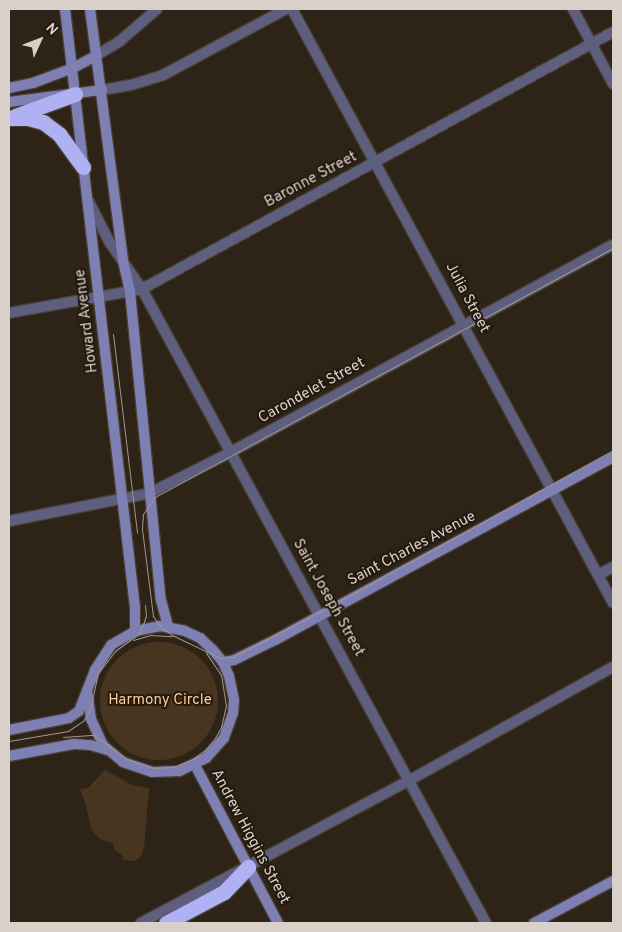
<!DOCTYPE html>
<html>
<head>
<meta charset="utf-8">
<style>
  body { margin:0 }
  #map { position:relative; width:622px; height:932px; overflow:hidden; background:#2e2317; font-family:Overpass,sans-serif }
  div>[style] { position:absolute }
  .green>* { inset:0; background:#48351f }
  .round { border-radius:50% }
  .roads { filter:drop-shadow(1px 0 #493f33) drop-shadow(-1px 0 #493f33) drop-shadow(0 1px #493f33) drop-shadow(0 -1px #493f33) }
  .street>* { height:10px; margin:-5px; padding:0 5px; transform-origin:5px; border-radius:5px; background:#5e5f7f }
  .secondary>* { height:10px; margin:-5px; padding:0 5px; transform-origin:5px; border-radius:5px; background:#7e7fb3 }
  .highway>* { height:15px; margin:-7.5px; padding:0 7.5px; transform-origin:7.5px; border-radius:7.5px; background:#afb1f2 }
  .tram>* { height:1px; margin:-0.5px; padding:0 0.5px; transform-origin:0.5px; border-radius:0.5px; background:#a1988f }
  span { translate:-50% -50%; white-space:nowrap; text-align:center; line-height:1.15; -webkit-text-stroke:4px #24190e; paint-order:stroke }
  .street-label { font-size:15px; color:#d8d0c9 }
  .park-label { font-size:15px; color:#facb98 }
  .frame { position:absolute; inset:0; border:10px solid #d8d0c9; pointer-events:none }
  .north { position:absolute; left:15px; top:15px; width:50px; height:50px; -webkit-text-stroke:4px #24190e; paint-order:stroke; rotate:47deg; font-size:14px; font-weight:700; line-height:20px; text-align:center; color:#d8d0c9 }
  .north::after { content:''; display:block; margin:auto; width:18px; height:22px; background:#d8d0c9; clip-path:polygon(50% 0,100% 100%,50% 72%,0 100%) }
</style>
</head>
<body>
<div id="map">
  <div class="green">
    <i class="round" style="left:100px;top:642px;width:118px;height:118px"></i>
    <i style="clip-path:polygon(105px 770px,132px 785px,149px 788px,144px 848px,141px 856px,134px 861px,122px 860px,124px 857px,113px 848px,114px 844px,100px 839px,91px 829px,86px 805px,80px 789px,88px 788px)"></i>
  </div>
  <div class="roads">
    <div class="street">
      <i style="left:292px;top:9px;width:675px;rotate:61.61deg"></i>
      <i style="left:573px;top:9px;width:85px;rotate:61.9deg"></i>
      <i style="left:97px;top:55px;width:27px;rotate:-31deg"></i>
      <i style="left:120px;top:41px;width:49px;rotate:-40.9deg"></i>
      <i style="left:102px;top:90px;width:29px;rotate:-10deg"></i>
      <i style="left:131px;top:85px;width:34px;rotate:-17deg"></i>
      <i style="left:163px;top:75px;width:140px;rotate:-28.2deg"></i>
      <i style="left:89px;top:202px;width:46px;rotate:62.9deg"></i>
      <i style="left:110px;top:243px;width:56px;rotate:55.2deg"></i>
      <i style="left:142px;top:289px;width:721px;rotate:61.52deg"></i>
      <i style="left:9px;top:313px;width:135px;rotate:-10.2deg"></i>
      <i style="left:142px;top:289px;width:537px;rotate:-28.62deg"></i>
      <i style="left:9px;top:521px;width:144px;rotate:-11.2deg"></i>
      <i style="left:150px;top:493px;width:91px;rotate:-26.8deg"></i>
      <i style="left:231px;top:452px;width:434px;rotate:-28.5deg"></i>
      <i style="left:598px;top:575px;width:17px;rotate:-28deg"></i>
      <i style="left:141px;top:923px;width:305px;rotate:-28deg"></i>
      <i style="left:410px;top:780px;width:232px;rotate:-29.1deg"></i>
    </div>
    <div class="secondary">
      <i style="left:65px;top:9px;width:603px;rotate:83.33deg"></i>
      <i style="left:135px;top:608px;width:23px;rotate:90deg"></i>
      <i style="left:90px;top:9px;width:254px;rotate:82.5deg"></i>
      <i style="left:123px;top:261px;width:32px;rotate:77deg"></i>
      <i style="left:130px;top:292px;width:310px;rotate:84.3deg"></i>
      <i style="left:161px;top:600px;width:28px;rotate:75deg"></i>
      <i style="left:9px;top:88px;width:25px;rotate:-12deg"></i>
      <i style="left:33px;top:83px;width:43px;rotate:-20.6deg"></i>
      <i style="left:73px;top:68px;width:27px;rotate:-28deg"></i>
      <i style="left:9px;top:102px;width:94px;rotate:-7.4deg"></i>
      <i style="left:223px;top:662px;width:11px;rotate:-10deg"></i>
      <i style="left:234px;top:660px;width:46px;rotate:-26deg"></i>
      <i style="left:275px;top:640px;width:384px;rotate:-28.4deg"></i>
      <i style="left:9px;top:730px;width:61px;rotate:-11.3deg"></i>
      <i style="left:69px;top:718px;width:12px;rotate:-35deg"></i>
      <i style="left:79px;top:711px;width:44px;rotate:-68.7deg"></i>
      <i style="left:95px;top:670px;width:30px;rotate:-57deg"></i>
      <i style="left:111px;top:645px;width:28px;rotate:-30deg"></i>
      <i style="left:135px;top:631px;width:25px;rotate:-11deg"></i>
      <i style="left:160px;top:626px;width:25px;rotate:11deg"></i>
      <i style="left:185px;top:631px;width:17px;rotate:25deg"></i>
      <i style="left:200px;top:638px;width:16px;rotate:43deg"></i>
      <i style="left:212px;top:649px;width:17px;rotate:50deg"></i>
      <i style="left:223px;top:662px;width:15px;rotate:67deg"></i>
      <i style="left:229px;top:676px;width:25px;rotate:78deg"></i>
      <i style="left:234px;top:700px;width:13px;rotate:94deg"></i>
      <i style="left:233px;top:713px;width:27px;rotate:110deg"></i>
      <i style="left:224px;top:738px;width:27px;rotate:132deg"></i>
      <i style="left:206px;top:758px;width:30px;rotate:154deg"></i>
      <i style="left:179px;top:771px;width:27px;rotate:178deg"></i>
      <i style="left:152px;top:772px;width:31px;rotate:-161deg"></i>
      <i style="left:123px;top:762px;width:26px;rotate:-140deg"></i>
      <i style="left:103px;top:745px;width:29px;rotate:-115deg"></i>
      <i style="left:91px;top:719px;width:27px;rotate:-98deg"></i>
      <i style="left:9px;top:756px;width:66px;rotate:-10.5deg"></i>
      <i style="left:74px;top:744px;width:16px;rotate:4deg"></i>
      <i style="left:90px;top:745px;width:19px;rotate:16deg"></i>
      <i style="left:195px;top:765px;width:178px;rotate:62.3deg"></i>
      <i style="left:534px;top:923px;width:89px;rotate:-28deg"></i>
    </div>
    <div class="highway">
      <i style="left:15px;top:116px;width:64px;rotate:-20.1deg"></i>
      <i style="left:9px;top:118px;width:19px"></i>
      <i style="left:28px;top:118px;width:16px;rotate:15deg"></i>
      <i style="left:43px;top:122px;width:20px;rotate:37deg"></i>
      <i style="left:59px;top:134px;width:41px;rotate:54deg"></i>
      <i style="left:166px;top:923px;width:66px;rotate:-28.1deg"></i>
      <i style="left:224px;top:892px;width:35px;rotate:-46deg"></i>
    </div>
  </div>
  <div class="tram">
    <i style="left:613px;top:248px;width:521px;rotate:151.47deg"></i>
    <i style="left:155px;top:497px;width:21px;rotate:125deg"></i>
    <i style="left:143px;top:514px;width:15px;rotate:94deg"></i>
    <i style="left:142px;top:529px;width:88px;rotate:82.8deg"></i>
    <i style="left:153px;top:616px;width:12px;rotate:55deg"></i>
    <i style="left:160px;top:626px;width:15px;rotate:37deg"></i>
    <i style="left:172px;top:635px;width:53px;rotate:25.6deg"></i>
    <i style="left:220px;top:658px;width:13px;rotate:-4deg"></i>
    <i style="left:233px;top:657px;width:108px;rotate:-27.5deg"></i>
    <i style="left:329px;top:607px;width:325px;rotate:-28.9deg"></i>
    <i style="left:113px;top:334px;width:200px;rotate:83.1deg"></i>
    <i style="left:133px;top:640px;width:18px;rotate:-16deg"></i>
    <i style="left:150px;top:635px;width:22px;rotate:3deg"></i>
    <i style="left:63px;top:737px;width:31px;rotate:-4deg"></i>
    <i style="left:94px;top:735px;width:41px;rotate:36deg"></i>
    <i style="left:127px;top:759px;width:28px;rotate:18deg"></i>
    <i style="left:154px;top:768px;width:19px;rotate:-3deg"></i>
    <i style="left:173px;top:767px;width:22px;rotate:-22deg"></i>
    <i style="left:193px;top:759px;width:15px;rotate:-37deg"></i>
    <i style="left:205px;top:750px;width:16px;rotate:-50deg"></i>
    <i style="left:215px;top:738px;width:13px;rotate:-61deg"></i>
    <i style="left:221px;top:727px;width:22px;rotate:-77deg"></i>
    <i style="left:226px;top:706px;width:31px;rotate:-99deg"></i>
    <i style="left:221px;top:675px;width:27px;rotate:-124deg"></i>
    <i style="left:9px;top:741px;width:60px;rotate:-9.6deg"></i>
    <i style="left:68px;top:731px;width:18px;rotate:-34deg"></i>
    <i style="left:83px;top:721px;width:13px;rotate:-58deg"></i>
    <i style="left:90px;top:710px;width:38px;rotate:-78deg"></i>
    <i style="left:98px;top:673px;width:28px;rotate:-52deg"></i>
    <i style="left:115px;top:651px;width:31px;rotate:-36deg"></i>
    <i style="left:140px;top:633px;width:18px;rotate:-71deg"></i>
    <i style="left:146px;top:616px;width:11px;rotate:-95deg"></i>
  </div>
  <div class="street-label">
    <span style="left:311px;top:180px;rotate:-28deg">Baronne Street</span>
    <span style="left:467px;top:298px;rotate:62deg">Julia Street</span>
    <span style="left:87px;top:321px;rotate:-97deg">Howard Avenue</span>
    <span style="left:312px;top:391px;rotate:-29deg">Carondelet Street</span>
    <span style="left:412px;top:549px;rotate:-28deg">Saint Charles Avenue</span>
    <span style="left:328px;top:598px;rotate:61deg">Saint Joseph Street</span>
    <span style="left:250px;top:837px;rotate:62deg">Andrew Higgins Street</span>
  </div>
  <div class="park-label">
    <span style="left:160px;top:701px">Harmony Circle</span>
  </div>
  <div class="frame"></div>
  <div class="north">N</div>
</div>
</body>
</html>
